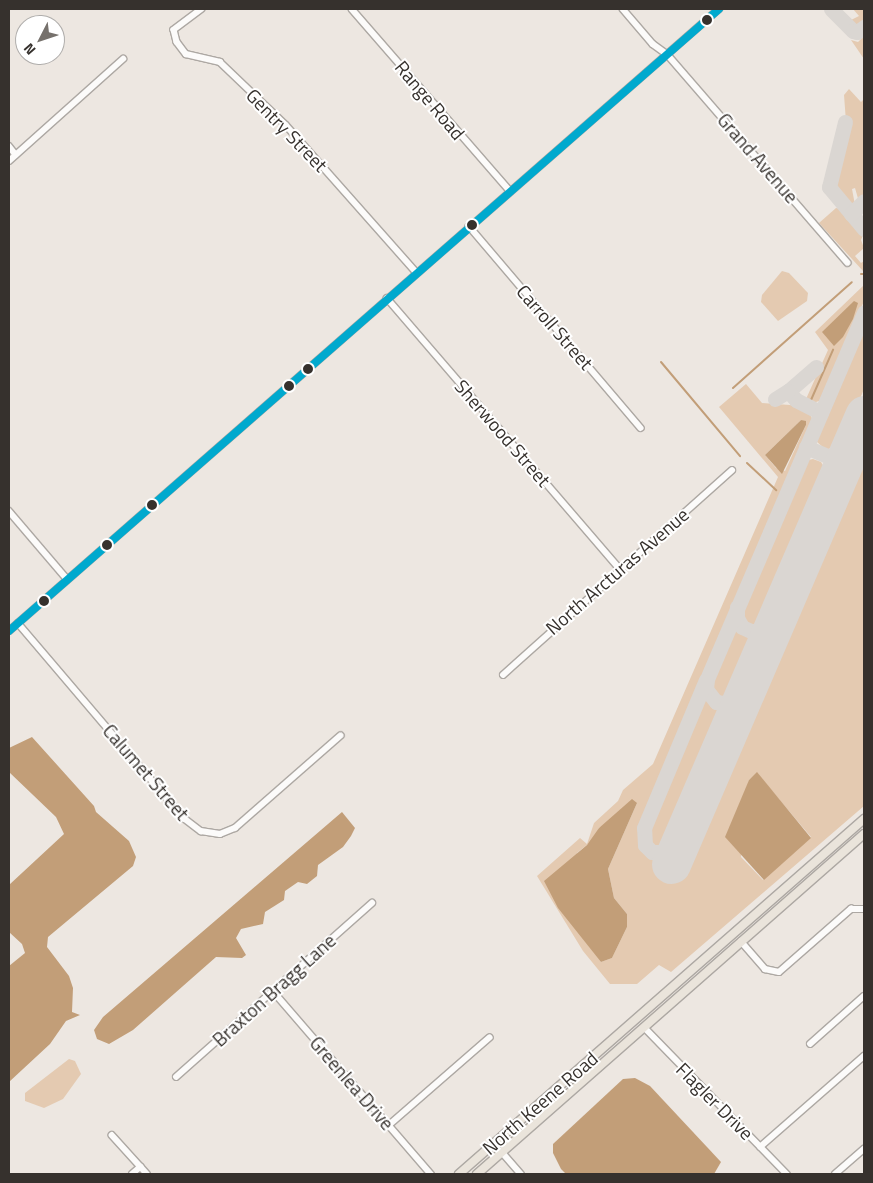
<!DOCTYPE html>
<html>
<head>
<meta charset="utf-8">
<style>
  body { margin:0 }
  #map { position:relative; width:873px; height:1183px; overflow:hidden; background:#ede7e1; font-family:"Titillium Web",sans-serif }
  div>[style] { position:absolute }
  .green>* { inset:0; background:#e4cab1 }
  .water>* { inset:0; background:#c29e78 }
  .stream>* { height:2px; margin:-1px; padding:0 1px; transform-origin:1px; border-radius:1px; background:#c29e78 }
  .taxiway>* { height:15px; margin:-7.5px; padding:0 7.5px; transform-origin:7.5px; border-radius:7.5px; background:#dad6d2 }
  .runway>* { height:39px; margin:-19.5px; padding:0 19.5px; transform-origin:19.5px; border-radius:19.5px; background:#dad6d2 }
  .roads { filter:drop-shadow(1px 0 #ada8a3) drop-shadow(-1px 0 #ada8a3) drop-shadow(0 1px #ada8a3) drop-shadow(0 -1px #ada8a3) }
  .minor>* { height:5.5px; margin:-2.75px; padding:0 2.75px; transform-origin:2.75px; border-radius:2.75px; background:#fcfbfa }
  .major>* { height:8px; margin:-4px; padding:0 4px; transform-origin:4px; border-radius:4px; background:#eae4db }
  .bus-1>* { height:8px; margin:-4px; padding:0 4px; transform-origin:4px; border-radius:4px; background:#00a9ce }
  .dots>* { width:14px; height:14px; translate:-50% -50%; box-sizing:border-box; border:2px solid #fff; border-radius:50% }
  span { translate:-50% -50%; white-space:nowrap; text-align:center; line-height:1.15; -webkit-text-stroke:4px #fff; paint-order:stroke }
  .street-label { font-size:19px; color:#36312d }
  .frame { position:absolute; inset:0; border:10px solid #36312d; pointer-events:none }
  .north { position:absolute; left:15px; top:15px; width:50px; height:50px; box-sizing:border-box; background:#fff; border:1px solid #afadab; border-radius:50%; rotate:229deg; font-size:14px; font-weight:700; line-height:20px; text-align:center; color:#36312d }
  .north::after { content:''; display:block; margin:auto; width:18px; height:22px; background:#76716c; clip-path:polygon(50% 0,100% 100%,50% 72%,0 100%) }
</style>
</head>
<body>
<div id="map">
  <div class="green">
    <i style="clip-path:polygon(853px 9px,864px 10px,864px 24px,859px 28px,851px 28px,847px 22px,859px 16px)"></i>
    <i style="clip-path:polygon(864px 30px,864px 59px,851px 40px,858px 42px,861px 39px,856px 37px)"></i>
    <i style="clip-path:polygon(849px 89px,861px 102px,864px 99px,864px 197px,859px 202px,855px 188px,852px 189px,855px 205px,851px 210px,836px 193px,833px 182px,846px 122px,844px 95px)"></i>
    <i style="clip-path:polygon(836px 208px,842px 209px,864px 233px,861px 240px,864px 248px,855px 256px,861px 263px,864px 261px,863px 271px,819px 223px)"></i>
    <i style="clip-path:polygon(782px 271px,789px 273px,808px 293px,807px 301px,778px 321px,761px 302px,762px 295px)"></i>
    <i style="clip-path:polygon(864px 285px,864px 301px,822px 400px,810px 404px,806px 399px,828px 350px,815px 332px)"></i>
    <i style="clip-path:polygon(864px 322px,864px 389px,841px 444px,826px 450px,816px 441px,815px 435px)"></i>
    <i style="clip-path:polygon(evenodd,746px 384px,762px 403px,790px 405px,808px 411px,813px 420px,639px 829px,640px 844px,650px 856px,680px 869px,864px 439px,864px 806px,671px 972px,659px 965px,637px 984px,610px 984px,583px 951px,537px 876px,580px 838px,587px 844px,594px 823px,618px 801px,623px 790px,653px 764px,778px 477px,719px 407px,746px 384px,801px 420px,806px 425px,785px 471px,776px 468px,765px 455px,801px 420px,746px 384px,757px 773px,811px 837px,763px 880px,741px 857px,749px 780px,757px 773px,746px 384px,637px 803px,608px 869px,614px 898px,627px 914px,627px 927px,612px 958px,601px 962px,591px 946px,577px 853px,594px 839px,599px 828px,637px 803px)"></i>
    <i style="clip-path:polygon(813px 459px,821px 462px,828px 474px,765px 619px,756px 624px,749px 624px,742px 618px,741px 609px,804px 461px)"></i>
    <i style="clip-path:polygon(734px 625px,741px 634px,756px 641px,733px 695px,720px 698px,713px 691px,711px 680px)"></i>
    <i style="clip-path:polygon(704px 697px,714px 709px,725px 713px,668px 846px,656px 849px,649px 844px,647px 831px)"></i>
    <i style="clip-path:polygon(69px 1059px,75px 1061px,81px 1074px,63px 1099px,44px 1108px,25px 1101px,25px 1093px)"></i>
  </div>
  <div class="water">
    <i style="clip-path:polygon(854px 301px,858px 303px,853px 319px,843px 337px,834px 346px,822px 332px)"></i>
    <i style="clip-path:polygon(801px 420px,806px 421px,806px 425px,782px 474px,765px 455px)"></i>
    <i style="clip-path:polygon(32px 737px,94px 806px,96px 812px,129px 841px,136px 857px,133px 866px,48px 937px,47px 947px,69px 976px,73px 988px,72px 1012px,80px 1015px,66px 1021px,50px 1044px,9px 1082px,9px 966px,25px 953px,22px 944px,9px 932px,9px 885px,64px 834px,56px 817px,9px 772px,9px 748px)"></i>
    <i style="clip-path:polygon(757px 772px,811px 838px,764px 880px,725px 837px,749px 780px)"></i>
    <i style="clip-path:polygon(632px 799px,637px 803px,608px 869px,614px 898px,627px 914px,627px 927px,612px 958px,601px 962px,558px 908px,544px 881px,587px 845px,599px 828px)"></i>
    <i style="clip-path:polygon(342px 812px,355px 828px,351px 836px,343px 847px,318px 865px,317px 876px,307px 884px,298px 882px,285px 891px,284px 900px,265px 912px,263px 924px,241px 929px,236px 938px,246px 955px,242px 958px,216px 957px,133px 1030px,109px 1044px,97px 1039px,94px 1030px,103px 1017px)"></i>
    <i style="clip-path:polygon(635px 1078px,650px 1086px,721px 1162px,714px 1174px,566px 1174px,561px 1169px,553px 1153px,553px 1144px,623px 1079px)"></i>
  </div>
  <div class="stream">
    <i style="left:861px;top:274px;width:3px"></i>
    <i style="left:661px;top:362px;width:123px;rotate:50deg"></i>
    <i style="left:733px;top:388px;width:159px;rotate:-41.7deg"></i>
    <i style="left:811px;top:400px;width:55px;rotate:-66.3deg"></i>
    <i style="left:747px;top:463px;width:40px;rotate:43deg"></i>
  </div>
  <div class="taxiway">
    <i style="left:831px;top:9px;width:31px;rotate:45deg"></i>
    <i style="left:853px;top:31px;width:4px;rotate:14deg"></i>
    <i style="left:857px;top:32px;width:9px;rotate:-36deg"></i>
    <i style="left:845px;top:122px;width:67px;rotate:103.8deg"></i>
    <i style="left:829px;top:187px;width:55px;rotate:50.2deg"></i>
    <i style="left:851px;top:214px;width:18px;rotate:-45deg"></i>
    <i style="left:816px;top:367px;width:37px;rotate:139deg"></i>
    <i style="left:788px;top:391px;width:12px;rotate:48deg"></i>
    <i style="left:796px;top:400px;width:28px;rotate:27deg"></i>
    <i style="left:775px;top:399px;width:15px;rotate:-32deg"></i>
    <i style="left:806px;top:447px;width:41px;rotate:22.8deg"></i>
    <i style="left:737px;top:607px;width:11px;rotate:90deg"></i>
    <i style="left:737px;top:618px;width:10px;rotate:61deg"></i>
    <i style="left:742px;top:627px;width:10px;rotate:24deg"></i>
    <i style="left:751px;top:631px;width:8px;rotate:7deg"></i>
    <i style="left:759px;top:632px;width:19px;rotate:-32deg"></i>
    <i style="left:743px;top:697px;width:15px;rotate:152deg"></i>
    <i style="left:730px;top:704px;width:14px;rotate:-172deg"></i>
    <i style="left:716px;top:702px;width:16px;rotate:-128deg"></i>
    <i style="left:706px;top:689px;width:10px;rotate:-84deg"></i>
    <i style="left:707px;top:679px;width:399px;rotate:-66.8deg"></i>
    <i style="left:679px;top:844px;width:13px;rotate:141deg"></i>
    <i style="left:669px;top:852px;width:17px;rotate:180deg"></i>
    <i style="left:652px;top:852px;width:10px;rotate:-135deg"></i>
    <i style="left:645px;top:845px;width:17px;rotate:-93deg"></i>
    <i style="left:644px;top:828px;width:160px;rotate:-67.3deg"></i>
  </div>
  <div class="runway">
    <i style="left:671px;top:864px;width:489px;rotate:-66.7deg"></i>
  </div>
  <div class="roads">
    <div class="minor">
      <i style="left:202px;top:9px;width:35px;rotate:143deg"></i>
      <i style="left:174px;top:30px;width:12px;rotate:76deg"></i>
      <i style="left:177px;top:42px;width:15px;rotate:53deg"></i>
      <i style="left:186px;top:54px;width:35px;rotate:13deg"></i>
      <i style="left:220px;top:62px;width:91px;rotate:43.7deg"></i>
      <i style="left:286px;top:125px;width:196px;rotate:48.5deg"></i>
      <i style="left:352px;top:9px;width:241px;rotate:49deg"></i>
      <i style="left:623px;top:9px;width:46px;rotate:49.4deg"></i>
      <i style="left:653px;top:44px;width:17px;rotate:36deg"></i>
      <i style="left:667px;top:54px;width:276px;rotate:49.1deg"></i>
      <i style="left:9px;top:146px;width:11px;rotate:52deg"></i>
      <i style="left:9px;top:161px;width:153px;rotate:-41.8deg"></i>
      <i style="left:469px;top:226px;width:265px;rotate:49.6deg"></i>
      <i style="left:387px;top:298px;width:356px;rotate:49.3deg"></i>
      <i style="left:9px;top:511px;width:89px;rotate:49.5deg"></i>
      <i style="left:18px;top:623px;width:257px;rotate:49.6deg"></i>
      <i style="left:185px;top:819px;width:20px;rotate:37deg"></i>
      <i style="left:201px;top:831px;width:19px;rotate:9deg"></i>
      <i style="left:220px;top:834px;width:16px;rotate:-22deg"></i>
      <i style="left:235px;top:828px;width:140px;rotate:-41.2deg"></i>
      <i style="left:9px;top:631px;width:944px;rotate:-41.22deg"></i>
      <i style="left:503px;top:675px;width:307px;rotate:-41.8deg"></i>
      <i style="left:741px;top:941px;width:37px;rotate:49deg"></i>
      <i style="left:765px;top:969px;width:14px;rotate:12deg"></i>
      <i style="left:779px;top:972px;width:96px;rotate:-41.2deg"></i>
      <i style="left:851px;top:909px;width:13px"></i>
      <i style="left:273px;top:991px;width:242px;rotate:49.2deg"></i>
      <i style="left:644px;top:1027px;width:205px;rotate:45.8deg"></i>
      <i style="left:810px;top:1044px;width:72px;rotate:-41.6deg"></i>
      <i style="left:176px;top:1077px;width:262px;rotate:-41.6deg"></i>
      <i style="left:389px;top:1125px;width:133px;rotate:-41deg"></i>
      <i style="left:112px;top:1135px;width:43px;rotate:47.8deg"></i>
      <i style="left:141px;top:1167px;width:11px;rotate:139deg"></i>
      <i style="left:760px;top:1147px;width:138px;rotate:-41.2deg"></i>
      <i style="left:502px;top:1152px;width:29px;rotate:49deg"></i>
      <i style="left:141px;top:1167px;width:9px;rotate:49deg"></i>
      <i style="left:835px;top:1174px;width:38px;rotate:-41deg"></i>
    </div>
    <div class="major">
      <i style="left:459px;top:1174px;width:539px;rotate:-41.24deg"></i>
      <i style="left:477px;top:1174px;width:515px;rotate:-41.3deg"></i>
    </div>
  </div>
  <div class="bus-1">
    <i style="left:9px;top:631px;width:944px;rotate:-41.22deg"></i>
  </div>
  <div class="dots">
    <i style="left:707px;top:20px;background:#36312d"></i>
    <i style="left:472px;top:225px;background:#36312d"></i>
    <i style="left:308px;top:369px;background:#36312d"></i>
    <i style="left:289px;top:386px;background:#36312d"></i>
    <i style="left:152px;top:505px;background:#36312d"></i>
    <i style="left:107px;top:545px;background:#36312d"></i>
    <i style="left:44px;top:601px;background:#36312d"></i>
  </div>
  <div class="street-label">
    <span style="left:430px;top:100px;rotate:50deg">Range Road</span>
    <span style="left:287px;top:130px;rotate:46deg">Gentry Street</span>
    <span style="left:758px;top:158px;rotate:49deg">Grand Avenue</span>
    <span style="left:555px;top:327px;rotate:49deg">Carroll Street</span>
    <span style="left:503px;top:433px;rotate:49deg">Sherwood Street</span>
    <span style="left:617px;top:571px;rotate:-41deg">North Arcturas Avenue</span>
    <span style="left:146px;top:772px;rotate:49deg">Calumet Street</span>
    <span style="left:274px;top:990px;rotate:-42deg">Braxton Bragg Lane</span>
    <span style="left:352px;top:1083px;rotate:49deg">Greenlea Drive</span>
    <span style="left:715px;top:1101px;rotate:45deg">Flagler Drive</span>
    <span style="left:540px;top:1103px;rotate:-41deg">North Keene Road</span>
  </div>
  <div class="frame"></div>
  <div class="north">N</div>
</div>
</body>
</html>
